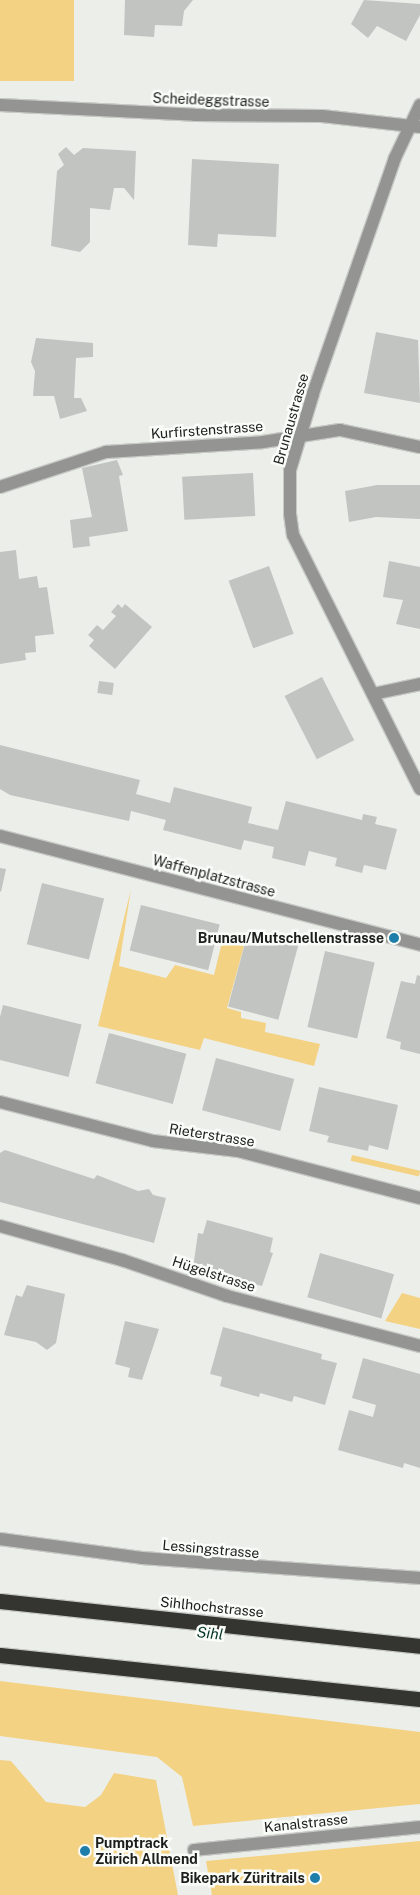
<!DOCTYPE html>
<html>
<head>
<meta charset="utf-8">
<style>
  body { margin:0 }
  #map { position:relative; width:420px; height:1895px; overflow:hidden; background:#eceeea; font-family:"Public Sans",sans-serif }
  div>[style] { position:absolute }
  .green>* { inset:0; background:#f4d284; transform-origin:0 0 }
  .pier>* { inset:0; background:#eceeea; transform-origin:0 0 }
  .building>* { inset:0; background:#c1c4c1; transform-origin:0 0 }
  .roads { filter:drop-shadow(1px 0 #c7c9c5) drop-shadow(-1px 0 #c7c9c5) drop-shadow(0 1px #c7c9c5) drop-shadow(0 -1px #c7c9c5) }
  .minor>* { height:12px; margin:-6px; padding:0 6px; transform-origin:6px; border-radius:6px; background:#949492 }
  .highway>* { height:15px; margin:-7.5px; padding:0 7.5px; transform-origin:7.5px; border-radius:7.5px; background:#343430 }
  .dots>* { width:14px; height:14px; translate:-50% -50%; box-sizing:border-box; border:2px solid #fafcf8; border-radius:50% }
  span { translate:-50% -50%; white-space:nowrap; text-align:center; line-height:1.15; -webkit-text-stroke:5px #fafcf8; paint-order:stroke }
  .street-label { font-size:14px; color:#1d1e1c }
  .poi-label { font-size:14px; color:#1d1e1c; font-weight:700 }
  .right { translate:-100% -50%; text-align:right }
  .left { translate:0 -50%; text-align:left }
  .water-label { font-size:15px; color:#023428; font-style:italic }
</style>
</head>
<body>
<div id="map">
  <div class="green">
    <i style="left:0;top:0;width:74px;height:81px"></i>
    <i style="clip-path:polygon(131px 889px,119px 966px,166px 978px,175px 965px,214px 975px,222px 942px,244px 946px,227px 1008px,241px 1012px,241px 1018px,266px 1023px,265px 1032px,320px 1044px,314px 1066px,204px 1038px,200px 1050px,98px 1026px)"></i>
    <i style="left:352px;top:1155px;width:70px;height:6px;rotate:13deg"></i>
    <i style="clip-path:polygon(402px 1293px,420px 1298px,420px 1329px,385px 1321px)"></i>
    <i style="clip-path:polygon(0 1681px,420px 1732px,420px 1804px,193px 1826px,182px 1777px,157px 1757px,0 1736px)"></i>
    <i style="clip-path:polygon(0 1760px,11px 1761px,46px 1802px,85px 1807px,101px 1795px,114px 1773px,156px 1780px,178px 1895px,0 1895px)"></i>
    <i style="clip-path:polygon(420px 1841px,420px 1895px,212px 1895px,206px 1861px)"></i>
  </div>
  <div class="pier">
    <i style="left:0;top:1577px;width:422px;height:102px;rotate:6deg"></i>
  </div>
  <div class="building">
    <i style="clip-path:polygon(125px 0,193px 0,184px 11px,182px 26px,155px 25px,154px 37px,124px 35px)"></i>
    <i style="clip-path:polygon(364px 0,420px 4px,420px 15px,406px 41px,377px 26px,368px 38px,351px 24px)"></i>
    <i style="clip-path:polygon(66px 147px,74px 155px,83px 148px,136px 151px,134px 200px,124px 188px,114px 188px,110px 210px,90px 208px,90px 242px,80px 252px,51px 246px,57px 171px,64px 165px,58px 154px)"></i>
    <i style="clip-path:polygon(192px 159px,279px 164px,276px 237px,218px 234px,217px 247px,188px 245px)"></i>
    <i style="clip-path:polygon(376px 332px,418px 340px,420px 403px,364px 393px)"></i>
    <i style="clip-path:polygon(36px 338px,93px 343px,93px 357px,76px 358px,74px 398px,81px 398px,87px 411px,60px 419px,54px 396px,33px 396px,35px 371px,31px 362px)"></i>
    <i style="clip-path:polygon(117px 460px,123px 475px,119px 476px,128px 531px,89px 537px,90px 546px,73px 548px,70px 520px,92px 517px,82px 468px)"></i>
    <i style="left:253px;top:473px;width:43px;height:71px;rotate:87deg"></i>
    <i style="clip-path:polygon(377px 485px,420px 485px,420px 519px,376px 517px,349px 522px,345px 491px)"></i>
    <i style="clip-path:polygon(16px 550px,19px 579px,37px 576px,39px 588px,47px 587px,54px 634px,35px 636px,36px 652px,25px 653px,26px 660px,0 664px,0 552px)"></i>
    <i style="clip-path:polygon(389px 561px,420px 567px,420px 629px,396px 624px,403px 600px,383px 597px)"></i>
    <i style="left:269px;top:566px;width:72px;height:43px;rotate:70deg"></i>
    <i style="clip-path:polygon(118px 604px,122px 608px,125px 604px,152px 627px,115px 669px,89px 646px,94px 640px,88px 635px,97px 625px,103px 630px,116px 616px,111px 612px)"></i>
    <i style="left:322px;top:677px;width:71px;height:42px;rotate:63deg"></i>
    <i style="left:99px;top:681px;width:15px;height:12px;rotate:8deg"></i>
    <i style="clip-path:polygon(0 745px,140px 780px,136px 794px,170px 803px,174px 787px,252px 807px,248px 823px,278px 830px,286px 801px,362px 820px,363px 814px,377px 817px,375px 824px,397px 829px,386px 870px,364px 865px,362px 873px,335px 866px,337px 858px,309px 851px,305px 866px,272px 858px,274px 847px,261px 844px,244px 840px,241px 850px,163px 830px,166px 820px,131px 811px,129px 821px,10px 795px,0 789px)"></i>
    <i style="clip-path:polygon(0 868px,6px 869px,1px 892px,0 891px)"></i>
    <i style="left:42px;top:883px;width:64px;height:63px;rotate:14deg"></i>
    <i style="left:141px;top:905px;width:81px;height:47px;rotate:14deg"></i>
    <i style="left:248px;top:932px;width:52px;height:77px;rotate:15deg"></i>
    <i style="left:325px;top:951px;width:51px;height:78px;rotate:13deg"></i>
    <i style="clip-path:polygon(417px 975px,420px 976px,420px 1054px,400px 1049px,401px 1042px,386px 1038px,401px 981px,415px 984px)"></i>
    <i style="left:3px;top:1005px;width:81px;height:54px;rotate:14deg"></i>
    <i style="left:109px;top:1033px;width:80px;height:52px;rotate:15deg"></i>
    <i style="left:216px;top:1058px;width:81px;height:54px;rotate:15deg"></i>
    <i style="clip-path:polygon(319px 1087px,398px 1105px,388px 1150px,369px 1145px,368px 1151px,327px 1142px,329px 1136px,309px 1131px)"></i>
    <i style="clip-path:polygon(5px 1150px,94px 1179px,97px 1175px,138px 1191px,149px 1189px,153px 1195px,166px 1198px,154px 1243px,0 1202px,0 1153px)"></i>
    <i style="clip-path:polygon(207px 1220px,273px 1238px,270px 1252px,273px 1253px,262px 1286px,193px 1268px,198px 1233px,203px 1234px)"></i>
    <i style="left:320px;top:1253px;width:77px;height:46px;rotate:16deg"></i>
    <i style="clip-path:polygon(27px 1285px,65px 1294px,56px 1343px,47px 1350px,36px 1342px,4px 1335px,16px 1295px,22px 1297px)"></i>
    <i style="clip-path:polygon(125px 1321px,159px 1329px,142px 1380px,128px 1377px,130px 1368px,115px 1364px)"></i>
    <i style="clip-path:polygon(223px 1327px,322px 1354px,321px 1359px,337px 1363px,325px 1405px,294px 1396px,292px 1402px,260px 1393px,259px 1397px,220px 1386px,222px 1377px,210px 1374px)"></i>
    <i style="clip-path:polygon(363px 1358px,420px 1374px,420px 1468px,404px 1463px,403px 1468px,338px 1450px,349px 1410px,373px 1417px,376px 1405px,352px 1398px)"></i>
  </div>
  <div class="roads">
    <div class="minor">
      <i style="left:0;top:105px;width:195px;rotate:2.9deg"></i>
      <i style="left:195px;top:115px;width:127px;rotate:0.5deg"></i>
      <i style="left:322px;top:116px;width:99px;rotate:6.4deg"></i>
      <i style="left:420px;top:105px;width:59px;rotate:115.3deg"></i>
      <i style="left:395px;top:158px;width:250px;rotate:109.2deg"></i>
      <i style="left:313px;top:394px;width:79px;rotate:106.8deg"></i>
      <i style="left:290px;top:470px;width:44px;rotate:90deg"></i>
      <i style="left:290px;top:514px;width:21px;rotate:82deg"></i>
      <i style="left:293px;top:535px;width:284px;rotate:63.4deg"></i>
      <i style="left:0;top:487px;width:112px;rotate:-18.3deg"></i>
      <i style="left:106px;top:452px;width:157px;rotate:-3.6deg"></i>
      <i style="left:263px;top:442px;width:78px;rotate:-8.9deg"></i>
      <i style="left:340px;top:430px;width:82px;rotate:12deg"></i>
      <i style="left:373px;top:694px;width:48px;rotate:-12deg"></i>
      <i style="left:0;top:836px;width:434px;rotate:14.5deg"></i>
      <i style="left:0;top:1102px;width:158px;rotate:14.3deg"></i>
      <i style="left:153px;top:1141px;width:86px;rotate:6.7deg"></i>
      <i style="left:238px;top:1151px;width:188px;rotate:14.5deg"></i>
      <i style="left:0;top:1226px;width:127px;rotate:15.6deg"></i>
      <i style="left:122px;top:1260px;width:111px;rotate:18.9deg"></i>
      <i style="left:227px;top:1296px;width:199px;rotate:14.5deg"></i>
      <i style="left:0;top:1539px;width:143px;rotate:7.6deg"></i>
      <i style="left:142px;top:1558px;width:279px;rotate:4.1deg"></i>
      <i style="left:194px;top:1850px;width:227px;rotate:-5.8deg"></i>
    </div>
    <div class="highway">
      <i style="left:0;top:1601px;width:422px;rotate:6.1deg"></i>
      <i style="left:0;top:1655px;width:422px;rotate:6deg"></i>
    </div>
  </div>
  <div class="dots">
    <i style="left:394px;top:938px;background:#1e7eaa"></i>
    <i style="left:85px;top:1851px;background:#1e7eaa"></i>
    <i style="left:315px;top:1878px;background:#1e7eaa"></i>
  </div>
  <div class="street-label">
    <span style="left:211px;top:100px;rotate:2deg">Scheideggstrasse</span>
    <span style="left:291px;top:419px;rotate:-74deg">Brunaustrasse</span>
    <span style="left:207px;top:430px;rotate:-4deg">Kurfirstenstrasse</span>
    <span style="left:214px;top:876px;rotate:15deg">Waffenplatzstrasse</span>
    <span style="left:212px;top:1135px;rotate:9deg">Rieterstrasse</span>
    <span style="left:214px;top:1274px;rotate:18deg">Hügelstrasse</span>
    <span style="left:211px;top:1549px;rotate:5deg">Lessingstrasse</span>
    <span style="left:212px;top:1607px;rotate:6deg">Sihlhochstrasse</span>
    <span style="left:306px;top:1823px;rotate:-6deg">Kanalstrasse</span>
  </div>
  <div class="poi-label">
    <span class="right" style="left:384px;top:938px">Brunau/Mutschellenstrasse</span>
    <span class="left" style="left:95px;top:1851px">Pumptrack<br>Zürich Allmend</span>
    <span class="right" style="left:305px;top:1878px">Bikepark Züritrails</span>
  </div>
  <div class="water-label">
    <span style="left:210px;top:1633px;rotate:6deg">Sihl</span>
  </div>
</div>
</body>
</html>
